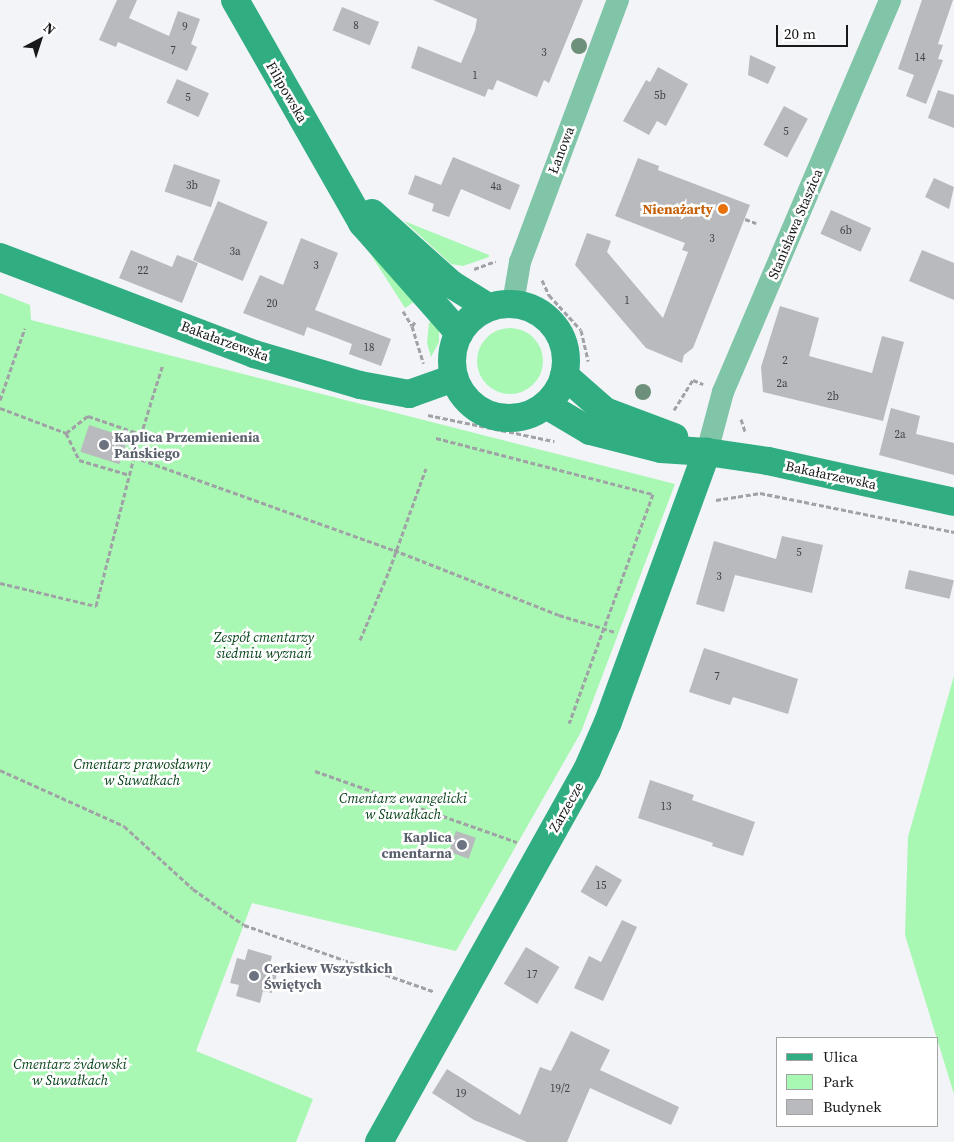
<!DOCTYPE html>
<html>
<head>
<meta charset="utf-8">
<style>
  body { margin:0 }
  #map { position:relative; width:954px; height:1142px; overflow:hidden; background:#f2f4f8; font-family:"Source Serif 4",serif }
  div>[style] { position:absolute }
  .green>* { inset:0; background:#a8f7b3 }
  .round { border-radius:50% }
  .building>* { inset:0; background:#b8babd; transform-origin:0 0 }
  .path>* { height:3px; margin-top:-1.5px; transform-origin:0; background:repeating-linear-gradient(90deg,#a0a2a5 0 5px,transparent 0 7.5px) }
  .street>* { height:22px; margin:-11px; padding:0 11px; transform-origin:11px; border-radius:11px; background:#80c5a8 }
  .secondary>* { height:28px; margin:-14px; padding:0 14px; transform-origin:14px; border-radius:14px; background:#31ad82 }
  .secondary>.ring { margin:-14px; padding:0; box-sizing:content-box; background:none; border:28px solid #31ad82; border-radius:50% }
  .trees>* { width:16px; height:16px; margin:-8px; border-radius:50%; background:#6d907a }
  .dots>* { width:14px; height:14px; translate:-50% -50%; box-sizing:border-box; border:2px solid #fff; border-radius:50% }
  span { translate:-50% -50%; white-space:nowrap; text-align:center; line-height:1.15; -webkit-text-stroke:5px #fff; paint-order:stroke }
  .number-label { font-size:11px; color:#404143 }
  .number-label span { -webkit-text-stroke-width:0 }
  .street-label { font-size:14px; color:#18191a }
  .food-label { font-size:14px; color:#c56008; font-weight:700 }
  .right { translate:-100% -50%; text-align:right }
  .worship-label { font-size:14px; color:#5b616d; font-weight:700 }
  .left { translate:0 -50%; text-align:left }
  .park-label { font-size:14px; color:#003e13; font-style:italic }
  .legend { position:absolute; left:776px; top:1037px; width:162px; height:90px; box-sizing:border-box; background:#fff; border:1px solid #a3a3a3; margin:0; padding:6px 9px; list-style:none; font-size:15px; color:#18191a }
  .legend li { display:flex; align-items:center; gap:10px; height:25px }
  .legend b { width:25px; border:1px solid #a3a3a3 }
  .north { position:absolute; left:15px; top:15px; width:50px; height:50px; -webkit-text-stroke:4px #fff; paint-order:stroke; rotate:40deg; font-size:14px; font-weight:700; line-height:20px; text-align:center; color:#18191a }
  .north::after { content:''; display:block; margin:auto; width:18px; height:22px; background:#18191a; clip-path:polygon(50% 0,100% 100%,50% 72%,0 100%) }
  .scale { position:absolute; left:776px; top:25px; width:72px; height:22px; box-sizing:border-box; border:2px solid #18191a; border-top:0; padding-left:6px; font-size:15px; line-height:18px; white-space:nowrap; color:#18191a; -webkit-text-stroke:4px #fff; paint-order:stroke }
</style>
</head>
<body>
<div id="map">
  <div class="green">
    <i style="clip-path:polygon(404px 221px,489px 255px,489px 257px,463px 266px,451px 264px)"></i>
    <i style="clip-path:polygon(359px 236px,417px 300px,405px 308px)"></i>
    <i style="clip-path:polygon(0 293px,30px 305px,31px 320px,675px 484px,581px 732px,456px 951px,252px 903px,196px 1051px,313px 1099px,296px 1142px,0 1142px)"></i>
    <i style="clip-path:polygon(434px 319px,439px 331px,439px 342px,431px 357px,427px 343px,429px 323px)"></i>
    <i class="round" style="left:477px;top:328px;width:66px;height:66px"></i>
    <i style="clip-path:polygon(954px 676px,954px 1094px,905px 935px,908px 837px)"></i>
  </div>
  <div class="building">
    <i style="clip-path:polygon(117px 0,137px 0,129px 18px,169px 36px,178px 11px,200px 19px,191px 44px,197px 47px,187px 71px,118px 42px,116px 47px,99px 40px)"></i>
    <i style="clip-path:polygon(433px 0,583px 0,549px 83px,544px 80px,537px 97px,497px 80px,493px 90px,488px 89px,485px 97px,411px 68px,418px 46px,461px 63px,475px 30px,477px 19px)"></i>
    <i style="clip-path:polygon(922px 0,953px 0,938px 44px,943px 45px,938px 59px,943px 60px,926px 104px,906px 96px,914px 75px,898px 69px)"></i>
    <i style="left:342px;top:7px;width:40px;height:25px;rotate:22deg"></i>
    <i style="clip-path:polygon(750px 55px,776px 67px,768px 84px,748px 75px)"></i>
    <i style="clip-path:polygon(658px 67px,688px 84px,666px 126px,657px 121px,649px 135px,623px 121px,646px 80px,650px 82px)"></i>
    <i style="left:177px;top:79px;width:35px;height:26px;rotate:24deg"></i>
    <i style="clip-path:polygon(938px 90px,954px 95px,954px 128px,928px 118px)"></i>
    <i style="left:784px;top:106px;width:27px;height:44px;rotate:28deg"></i>
    <i style="clip-path:polygon(453px 157px,520px 185px,510px 210px,461px 189px,449px 217px,432px 211px,434px 204px,408px 194px,415px 175px,441px 185px)"></i>
    <i style="clip-path:polygon(638px 158px,659px 166px,658px 170px,750px 205px,693px 348px,684px 355px,682px 363px,646px 348px,575px 265px,587px 233px,611px 241px,607px 252px,663px 318px,688px 252px,682px 250px,685px 243px,615px 216px)"></i>
    <i style="left:174px;top:164px;width:49px;height:29px;rotate:19deg"></i>
    <i style="clip-path:polygon(934px 178px,954px 187px,949px 209px,925px 197px)"></i>
    <i style="left:218px;top:201px;width:54px;height:64px;rotate:23deg"></i>
    <i style="left:831px;top:210px;width:44px;height:26px;rotate:24deg"></i>
    <i style="clip-path:polygon(301px 238px,338px 253px,315px 310px,391px 339px,381px 366px,349px 354px,352px 344px,334px 337px,307px 327px,304px 336px,243px 313px,260px 275px,283px 285px)"></i>
    <i style="clip-path:polygon(131px 250px,172px 267px,177px 255px,198px 263px,182px 303px,119px 278px)"></i>
    <i style="clip-path:polygon(922px 250px,954px 263px,954px 300px,909px 281px)"></i>
    <i style="clip-path:polygon(780px 306px,819px 318px,809px 356px,872px 373px,882px 336px,904px 342px,883px 421px,763px 392px,761px 367px)"></i>
    <i style="clip-path:polygon(891px 408px,920px 416px,916px 434px,954px 443px,954px 475px,879px 455px)"></i>
    <i style="left:89px;top:425px;width:41px;height:28px;rotate:18deg"></i>
    <i style="clip-path:polygon(782px 536px,823px 545px,812px 593px,735px 575px,724px 612px,696px 604px,714px 541px,776px 559px)"></i>
    <i style="left:909px;top:570px;width:46px;height:19px;rotate:13deg"></i>
    <i style="clip-path:polygon(704px 648px,798px 679px,788px 714px,733px 697px,730px 705px,689px 692px)"></i>
    <i style="clip-path:polygon(650px 780px,694px 795px,692px 800px,755px 822px,743px 856px,712px 846px,713px 843px,638px 818px)"></i>
    <i style="left:456px;top:831px;width:21px;height:22px;rotate:19deg"></i>
    <i style="left:596px;top:865px;width:30px;height:31px;rotate:30deg"></i>
    <i style="clip-path:polygon(622px 920px,637px 927px,603px 1001px,574px 988px,589px 956px,601px 962px)"></i>
    <i style="left:526px;top:947px;width:39px;height:43px;rotate:31deg"></i>
    <i style="clip-path:polygon(248px 949px,272px 956px,269px 967px,278px 970px,272px 993px,263px 991px,260px 1003px,236px 996px,239px 985px,230px 983px,237px 958px,245px 960px)"></i>
    <i style="clip-path:polygon(571px 1031px,610px 1050px,600px 1070px,679px 1107px,671px 1125px,590px 1088px,567px 1142px,527px 1142px,474px 1120px,432px 1093px,447px 1069px,520px 1115px,540px 1067px,551px 1071px)"></i>
  </div>
  <div class="path">
    <i style="left:745px;top:219px;width:12px;rotate:20deg"></i>
    <i style="left:474px;top:269px;width:23px;rotate:-20deg"></i>
    <i style="left:542px;top:280px;width:17px;rotate:65deg"></i>
    <i style="left:549px;top:295px;width:47px;rotate:47.6deg"></i>
    <i style="left:581px;top:330px;width:32px;rotate:77deg"></i>
    <i style="left:403px;top:311px;width:17px;rotate:59deg"></i>
    <i style="left:415px;top:322px;width:5px;rotate:127deg"></i>
    <i style="left:412px;top:326px;width:39px;rotate:73deg"></i>
    <i style="left:0;top:400px;width:76px;rotate:-70.9deg"></i>
    <i style="left:0;top:408px;width:71px;rotate:20.7deg"></i>
    <i style="left:66px;top:433px;width:30px;rotate:64deg"></i>
    <i style="left:79px;top:460px;width:53px;rotate:16.4deg"></i>
    <i style="left:674px;top:410px;width:36px;rotate:-58deg"></i>
    <i style="left:693px;top:380px;width:11px;rotate:22deg"></i>
    <i style="left:428px;top:415px;width:129px;rotate:11.7deg"></i>
    <i style="left:741px;top:419px;width:13px;rotate:72deg"></i>
    <i style="left:66px;top:433px;width:28px;rotate:-38deg"></i>
    <i style="left:88px;top:416px;width:56px;rotate:18.8deg"></i>
    <i style="left:436px;top:438px;width:224px;rotate:14.5deg"></i>
    <i style="left:653px;top:494px;width:244px;rotate:110.1deg"></i>
    <i style="left:134px;top:457px;width:276px;rotate:19.7deg"></i>
    <i style="left:394px;top:550px;width:177px;rotate:21.5deg"></i>
    <i style="left:559px;top:615px;width:59px;rotate:16.9deg"></i>
    <i style="left:716px;top:500px;width:45px;rotate:-9deg"></i>
    <i style="left:760px;top:493px;width:198px;rotate:11.4deg"></i>
    <i style="left:0;top:583px;width:99px;rotate:13.5deg"></i>
    <i style="left:96px;top:606px;width:154px;rotate:-75.7deg"></i>
    <i style="left:134px;top:457px;width:97px;rotate:-72.7deg"></i>
    <i style="left:360px;top:640px;width:75px;rotate:-67.2deg"></i>
    <i style="left:389px;top:571px;width:109px;rotate:-70.2deg"></i>
    <i style="left:0;top:770px;width:136px;rotate:24.3deg"></i>
    <i style="left:124px;top:826px;width:93px;rotate:42.4deg"></i>
    <i style="left:193px;top:889px;width:62px;rotate:35.2deg"></i>
    <i style="left:244px;top:925px;width:202px;rotate:19.3deg"></i>
    <i style="left:315px;top:771px;width:214px;rotate:19.4deg"></i>
  </div>
  <div class="street">
    <i style="left:513px;top:303px;width:42px;rotate:-80.3deg"></i>
    <i style="left:520px;top:262px;width:280px;rotate:-69.5deg"></i>
    <i style="left:707px;top:452px;width:62px;rotate:-75.1deg"></i>
    <i style="left:723px;top:392px;width:426px;rotate:-66.9deg"></i>
  </div>
  <div class="secondary">
    <i style="left:235px;top:0;width:257px;rotate:60.3deg"></i>
    <i style="left:362px;top:223px;width:147px;rotate:48.6deg"></i>
    <i style="left:372px;top:213px;width:106px;rotate:41.9deg"></i>
    <i style="left:451px;top:284px;width:44px;rotate:31.9deg"></i>
    <i style="left:0;top:257px;width:272px;rotate:20.9deg"></i>
    <i style="left:254px;top:354px;width:110px;rotate:16.3deg"></i>
    <i style="left:360px;top:385px;width:50px;rotate:10.4deg"></i>
    <i style="left:409px;top:394px;width:48px;rotate:-19.6deg"></i>
    <i class="ring" style="left:452px;top:304px;width:86px;height:86px"></i>
    <i style="left:564px;top:375px;width:55px;rotate:41.3deg"></i>
    <i style="left:605px;top:411px;width:74px;rotate:20.6deg"></i>
    <i style="left:546px;top:405px;width:51px;rotate:30.6deg"></i>
    <i style="left:590px;top:431px;width:73px;rotate:14.2deg"></i>
    <i style="left:661px;top:449px;width:46px;rotate:3.7deg"></i>
    <i style="left:707px;top:452px;width:62px;rotate:8.4deg"></i>
    <i style="left:768px;top:461px;width:190px;rotate:12.4deg"></i>
    <i style="left:379px;top:1142px;width:426px;rotate:-60.8deg"></i>
    <i style="left:587px;top:770px;width:52px;rotate:-66.4deg"></i>
    <i style="left:608px;top:722px;width:288px;rotate:-69.9deg"></i>
  </div>
  <div class="trees">
    <i style="left:579px;top:46px"></i>
    <i style="left:643px;top:392px"></i>
  </div>
  <div class="dots">
    <i style="left:723px;top:209px;background:#e8710a"></i>
    <i style="left:104px;top:445px;background:#6b7280"></i>
    <i style="left:462px;top:845px;background:#6b7280"></i>
    <i style="left:254px;top:976px;background:#6b7280"></i>
  </div>
  <div class="number-label">
    <span style="left:356px;top:26px">8</span>
    <span style="left:185px;top:27px">9</span>
    <span style="left:173px;top:51px">7</span>
    <span style="left:544px;top:53px">3</span>
    <span style="left:920px;top:58px">14</span>
    <span style="left:475px;top:76px">1</span>
    <span style="left:660px;top:96px">5b</span>
    <span style="left:188px;top:98px">5</span>
    <span style="left:786px;top:132px">5</span>
    <span style="left:192px;top:186px">3b</span>
    <span style="left:496px;top:187px">4a</span>
    <span style="left:846px;top:231px">6b</span>
    <span style="left:712px;top:239px">3</span>
    <span style="left:235px;top:252px">3a</span>
    <span style="left:316px;top:266px">3</span>
    <span style="left:143px;top:271px">22</span>
    <span style="left:627px;top:301px">1</span>
    <span style="left:272px;top:304px">20</span>
    <span style="left:369px;top:348px">18</span>
    <span style="left:785px;top:361px">2</span>
    <span style="left:782px;top:384px">2a</span>
    <span style="left:833px;top:397px">2b</span>
    <span style="left:900px;top:435px">2a</span>
    <span style="left:799px;top:553px">5</span>
    <span style="left:719px;top:577px">3</span>
    <span style="left:717px;top:677px">7</span>
    <span style="left:666px;top:807px">13</span>
    <span style="left:601px;top:886px">15</span>
    <span style="left:532px;top:975px">17</span>
    <span style="left:560px;top:1089px">19/2</span>
    <span style="left:461px;top:1094px">19</span>
  </div>
  <div class="street-label">
    <span style="left:287px;top:92px;rotate:60deg">Filipowska</span>
    <span style="left:561px;top:150px;rotate:-69deg">Łanowa</span>
    <span style="left:795px;top:224px;rotate:-67deg">Stanisława Staszica</span>
    <span style="left:225px;top:341px;rotate:20deg">Bakałarzewska</span>
    <span style="left:831px;top:475px;rotate:12deg">Bakałarzewska</span>
    <span style="left:566px;top:807px;rotate:-60deg">Zarzecze</span>
  </div>
  <div class="food-label">
    <span class="right" style="left:713px;top:209px">Nienażarty</span>
  </div>
  <div class="worship-label">
    <span class="left" style="left:114px;top:445px">Kaplica Przemienienia<br>Pańskiego</span>
    <span class="right" style="left:452px;top:845px">Kaplica<br>cmentarna</span>
    <span class="left" style="left:264px;top:976px">Cerkiew Wszystkich<br>Świętych</span>
  </div>
  <div class="park-label">
    <span style="left:264px;top:645px">Zespół cmentarzy<br>siedmiu wyznań</span>
    <span style="left:142px;top:772px">Cmentarz prawosławny<br>w Suwałkach</span>
    <span style="left:403px;top:806px">Cmentarz ewangelicki<br>w Suwałkach</span>
    <span style="left:70px;top:1072px">Cmentarz żydowski<br>w Suwałkach</span>
  </div>
  <ul class="legend">
  <li><b style="height:6px;background:#31ad82"></b>Ulica</li>
  <li><b style="height:14px;background:#a8f7b3"></b>Park</li>
  <li><b style="height:14px;background:#b8babd"></b>Budynek</li>
  </ul>
  <div class="north">N</div>
  <div class="scale">20 m</div>
</div>
</body>
</html>
